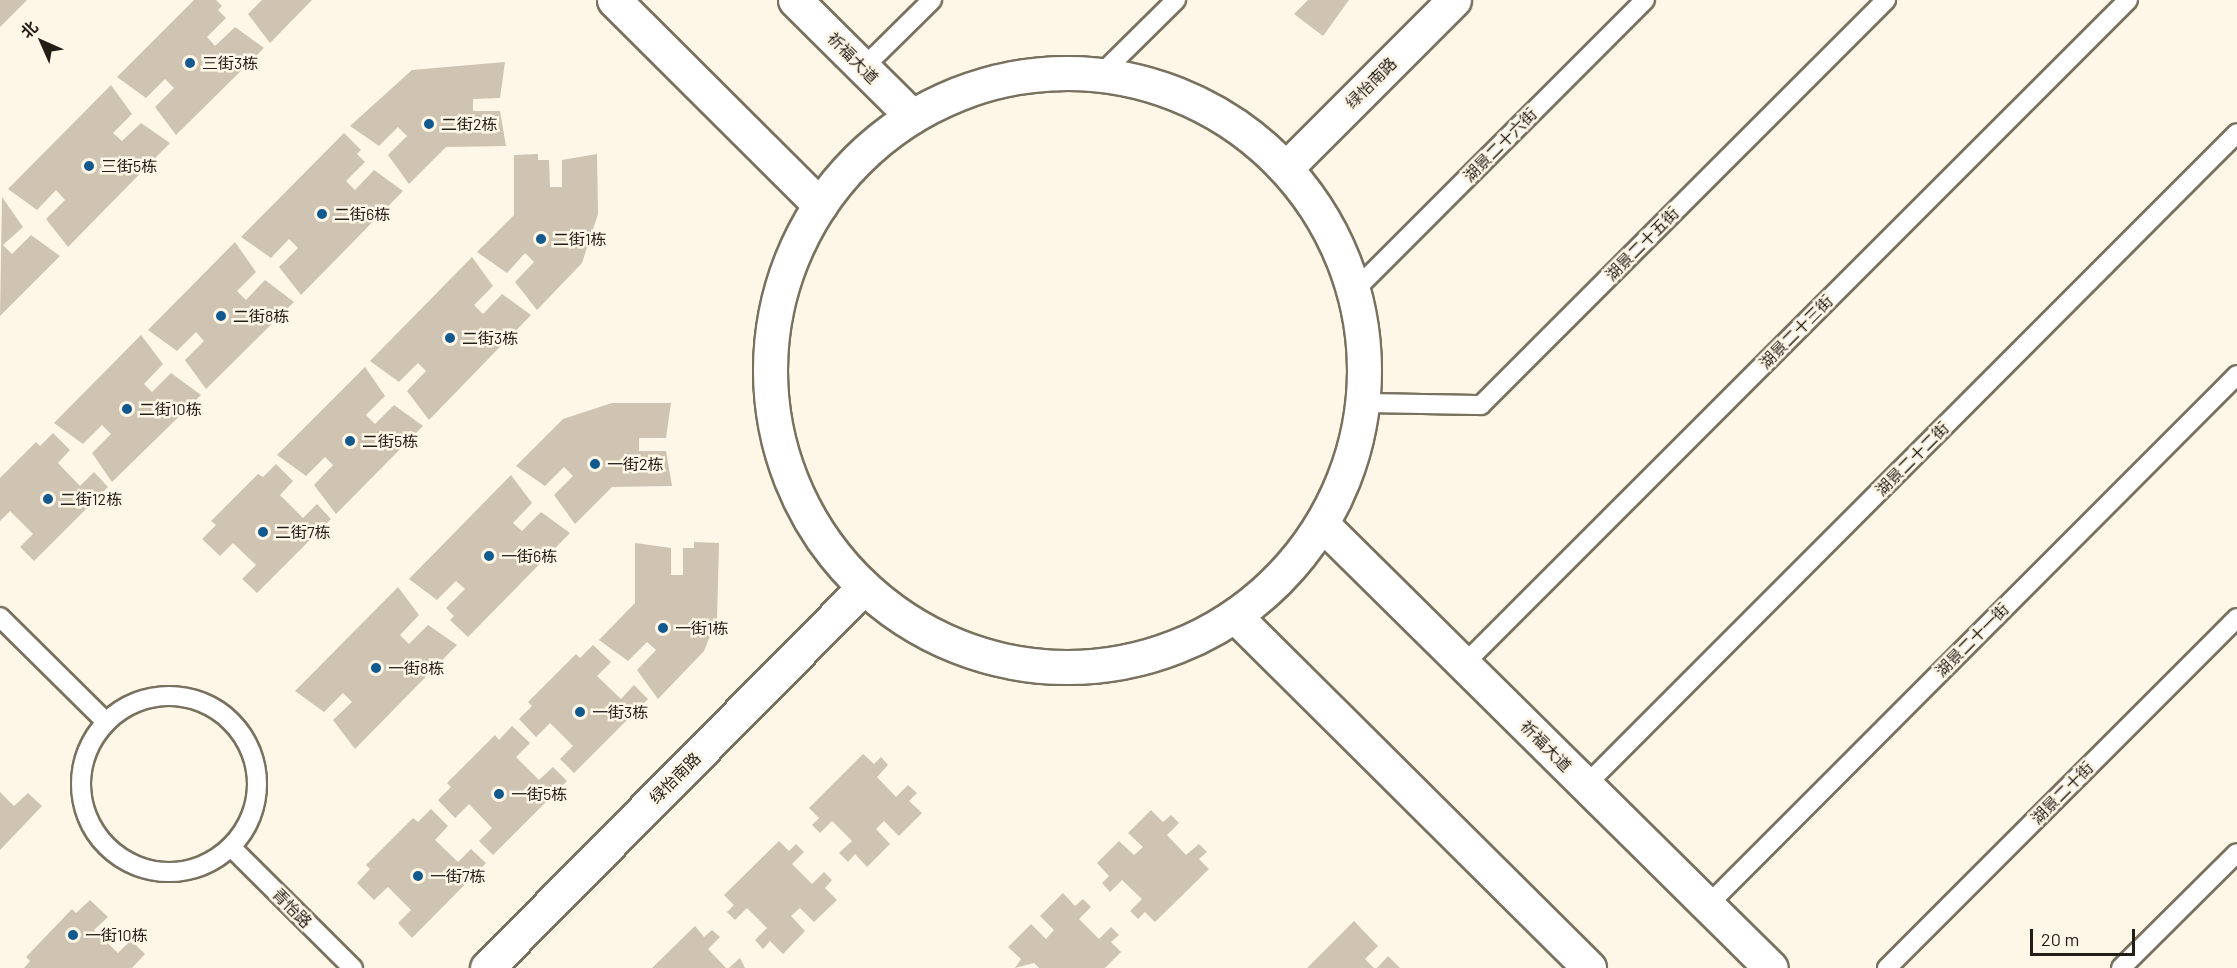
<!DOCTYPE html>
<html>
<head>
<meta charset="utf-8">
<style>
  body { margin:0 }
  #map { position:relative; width:2237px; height:968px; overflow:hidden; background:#fef6e6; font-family:Barlow,"Noto Sans SC",sans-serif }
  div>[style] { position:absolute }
  .building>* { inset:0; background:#cec4b1 }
  .roads { filter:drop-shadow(2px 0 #79715f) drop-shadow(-2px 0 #79715f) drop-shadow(0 2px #79715f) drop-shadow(0 -2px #79715f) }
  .lane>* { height:18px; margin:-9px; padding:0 9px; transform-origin:9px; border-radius:9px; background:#fff }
  .lane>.ring { margin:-9px; padding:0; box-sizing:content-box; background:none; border:18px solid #fff; border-radius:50% }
  .street>* { height:33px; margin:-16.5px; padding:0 16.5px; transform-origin:16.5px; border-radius:16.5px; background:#fff }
  .street>.ring { margin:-16.5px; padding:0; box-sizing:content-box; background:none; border:33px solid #fff; border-radius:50% }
  .dots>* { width:16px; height:16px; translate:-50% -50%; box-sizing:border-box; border:3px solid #fef6e6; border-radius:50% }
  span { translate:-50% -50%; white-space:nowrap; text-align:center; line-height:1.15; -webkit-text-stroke:5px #fef6e6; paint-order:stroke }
  .street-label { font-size:16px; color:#221e17 }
  .poi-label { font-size:16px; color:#221e17 }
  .left { translate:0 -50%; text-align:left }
  .north { position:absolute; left:12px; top:12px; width:60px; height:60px; -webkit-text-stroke:4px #fef6e6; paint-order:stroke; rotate:315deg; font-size:16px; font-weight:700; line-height:24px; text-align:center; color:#221e17 }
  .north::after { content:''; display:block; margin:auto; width:21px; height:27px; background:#221e17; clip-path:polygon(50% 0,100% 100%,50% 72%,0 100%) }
  .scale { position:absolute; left:2030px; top:929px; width:105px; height:27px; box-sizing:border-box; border:3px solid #221e17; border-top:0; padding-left:8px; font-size:18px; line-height:21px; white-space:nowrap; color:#221e17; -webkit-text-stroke:4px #fef6e6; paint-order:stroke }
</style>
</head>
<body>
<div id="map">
  <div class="building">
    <i style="clip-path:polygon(0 0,27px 0,0 27px)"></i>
    <i style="clip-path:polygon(194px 0,216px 0,222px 6px,218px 10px,226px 18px,207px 37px,215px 46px,235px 27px,264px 48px,176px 135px,155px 107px,174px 88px,165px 79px,146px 98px,117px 77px)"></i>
    <i style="clip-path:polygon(262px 0,312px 0,270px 43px,248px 14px)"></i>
    <i style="clip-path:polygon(1308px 0,1349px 0,1323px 36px,1294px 14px)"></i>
    <i style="clip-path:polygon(505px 62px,500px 98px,473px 99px,473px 111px,500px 111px,506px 146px,446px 147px,409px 184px,388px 155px,407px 136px,398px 127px,379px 146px,350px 126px,412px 70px)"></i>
    <i style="clip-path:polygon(111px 85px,132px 114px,113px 133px,122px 141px,141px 123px,170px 143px,68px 247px,46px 219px,65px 200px,56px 190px,37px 210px,8px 189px)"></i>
    <i style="clip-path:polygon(344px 133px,361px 150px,357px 154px,365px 162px,346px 181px,355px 190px,374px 170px,403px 191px,301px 295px,279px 267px,298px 248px,289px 239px,271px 258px,241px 237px)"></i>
    <i style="clip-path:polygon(538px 154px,538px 160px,549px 160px,550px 187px,562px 187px,562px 160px,597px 154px,598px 214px,582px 263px,537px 310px,515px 282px,534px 262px,525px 253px,507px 273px,477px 252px,514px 215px,514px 155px)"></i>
    <i style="clip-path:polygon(2px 197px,23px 227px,3px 245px,12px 254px,31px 235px,60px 256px,0 316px)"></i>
    <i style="clip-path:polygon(235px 242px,256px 272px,237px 291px,246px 300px,265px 280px,294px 302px,206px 389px,185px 360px,204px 341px,196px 332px,177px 351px,148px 330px)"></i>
    <i style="clip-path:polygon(472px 257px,493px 286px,474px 305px,483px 314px,502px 294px,531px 315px,429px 420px,407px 391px,426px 371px,418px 363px,399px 382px,370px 361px)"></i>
    <i style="clip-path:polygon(141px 335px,163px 364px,144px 384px,152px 392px,171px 373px,201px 395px,112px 482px,92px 453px,111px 434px,102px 425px,83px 444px,54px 423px)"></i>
    <i style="clip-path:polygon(365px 367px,385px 396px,366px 415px,375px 424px,394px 405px,423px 426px,336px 514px,314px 485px,333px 465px,325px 457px,306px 476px,277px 455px)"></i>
    <i style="clip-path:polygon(612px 403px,671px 403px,666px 438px,639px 438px,639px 451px,666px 451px,672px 486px,612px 487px,575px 524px,554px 495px,573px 476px,564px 467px,545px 486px,516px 466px,563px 419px)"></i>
    <i style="clip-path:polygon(53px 433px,70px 450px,58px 463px,80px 486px,94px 472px,108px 487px,34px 561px,20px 547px,33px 534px,10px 511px,0 521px,0 478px,36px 442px,40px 446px)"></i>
    <i style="clip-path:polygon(276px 464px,293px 481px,280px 495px,303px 518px,317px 504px,331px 519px,257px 593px,242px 579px,256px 565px,233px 543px,220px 556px,202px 539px,216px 525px,211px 521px,258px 474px,263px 477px)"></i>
    <i style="clip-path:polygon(511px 475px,532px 503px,513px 523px,522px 531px,541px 512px,570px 533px,468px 637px,450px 620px,454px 616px,446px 608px,465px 589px,456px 581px,437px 600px,409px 579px)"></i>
    <i style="clip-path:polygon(694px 542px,719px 543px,717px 619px,704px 651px,658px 699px,637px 670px,656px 650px,647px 642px,628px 661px,599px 640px,635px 603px,635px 543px,671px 548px,671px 575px,683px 575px,683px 548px,694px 548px)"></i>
    <i style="clip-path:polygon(398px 587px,419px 615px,400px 635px,409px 644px,428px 625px,457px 645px,355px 749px,333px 720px,352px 702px,343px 693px,324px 712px,295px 691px)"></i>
    <i style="clip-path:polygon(593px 645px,611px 662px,597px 676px,621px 699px,634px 685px,648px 699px,574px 773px,560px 759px,573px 746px,550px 723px,536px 737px,519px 719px,532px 706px,528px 702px,576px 654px,580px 658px)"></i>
    <i style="clip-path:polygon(512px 726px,530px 743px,516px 757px,539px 780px,553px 767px,567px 781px,493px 855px,479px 841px,492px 828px,469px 804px,455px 818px,438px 800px,451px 787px,447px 783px,495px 735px,499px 740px)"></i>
    <i style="clip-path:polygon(863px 754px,874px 764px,881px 757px,888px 765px,877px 777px,896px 797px,908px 785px,917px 793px,909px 801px,922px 813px,899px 836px,884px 821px,876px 829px,890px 844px,867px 867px,855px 854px,848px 862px,839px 853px,852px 841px,832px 821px,820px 833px,812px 825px,819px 818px,809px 808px)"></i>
    <i style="clip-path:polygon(0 792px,14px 806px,28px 793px,42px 806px,0 850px)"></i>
    <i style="clip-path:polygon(431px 809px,448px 826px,435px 840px,458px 862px,471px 849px,486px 863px,412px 938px,398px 923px,411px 910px,388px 887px,374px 900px,357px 883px,370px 869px,366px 865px,413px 818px,418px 822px)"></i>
    <i style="clip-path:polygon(1151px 810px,1163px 822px,1171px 815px,1179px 823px,1167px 835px,1186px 855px,1199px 844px,1207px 852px,1199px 859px,1209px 869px,1155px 922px,1145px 912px,1138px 919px,1130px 911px,1142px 899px,1122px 880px,1110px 892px,1102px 883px,1109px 876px,1097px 863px,1119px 841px,1134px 855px,1143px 847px,1128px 833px)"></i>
    <i style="clip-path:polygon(779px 841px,789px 851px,796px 844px,804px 852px,792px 864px,812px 884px,824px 872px,832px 880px,825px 888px,837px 900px,814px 922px,800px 908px,791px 916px,805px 931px,783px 954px,770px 941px,763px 949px,755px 940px,767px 928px,747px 908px,735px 920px,727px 912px,734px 905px,724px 895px)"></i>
    <i style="clip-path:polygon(1063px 893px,1075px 906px,1083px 899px,1091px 907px,1079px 919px,1099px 939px,1111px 927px,1119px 935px,1111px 942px,1121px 952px,1105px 968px,1039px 968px,1034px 963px,1015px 968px,1021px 959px,1008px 947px,1031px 924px,1046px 939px,1054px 930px,1040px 916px)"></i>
    <i style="clip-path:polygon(90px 900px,108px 917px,94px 930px,118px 953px,131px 940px,145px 954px,132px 968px,24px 968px,30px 961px,26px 957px,72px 909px,76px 913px)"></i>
    <i style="clip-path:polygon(1354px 921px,1378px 946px,1365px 959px,1374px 968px,1307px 968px)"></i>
    <i style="clip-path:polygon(695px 926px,704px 937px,712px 930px,720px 937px,708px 949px,726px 968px,652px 968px)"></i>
    <i style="clip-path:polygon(1388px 956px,1400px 968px,1377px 968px)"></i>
    <i style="clip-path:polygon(740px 958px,745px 968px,729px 968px)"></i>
  </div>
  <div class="roads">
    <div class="lane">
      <i style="left:863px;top:68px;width:97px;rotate:-44.6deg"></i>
      <i style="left:1102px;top:73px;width:104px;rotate:-44.6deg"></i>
      <i style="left:1355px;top:290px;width:410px;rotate:-45deg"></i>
      <i style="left:1364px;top:403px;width:117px;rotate:1deg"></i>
      <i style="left:1481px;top:405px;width:573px;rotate:-45deg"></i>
      <i style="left:0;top:617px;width:149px;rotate:44.7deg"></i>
      <i style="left:1464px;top:664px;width:939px;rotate:-45deg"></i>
      <i class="ring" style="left:81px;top:696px;width:158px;height:158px"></i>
      <i style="left:1586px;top:785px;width:921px;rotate:-45.04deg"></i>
      <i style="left:231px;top:847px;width:172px;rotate:44.8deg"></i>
      <i style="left:1708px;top:905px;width:749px;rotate:-45.05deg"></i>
      <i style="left:1887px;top:968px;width:495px;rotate:-45deg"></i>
      <i style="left:2121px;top:968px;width:163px;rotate:-44.8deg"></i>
    </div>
    <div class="street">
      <i style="left:614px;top:0;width:291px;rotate:44.9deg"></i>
      <i style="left:795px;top:0;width:165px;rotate:44.8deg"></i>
      <i class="ring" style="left:770px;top:73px;width:561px;height:561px"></i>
      <i style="left:1287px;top:167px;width:236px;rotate:-45deg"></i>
      <i style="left:1322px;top:524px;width:631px;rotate:44.68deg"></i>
      <i style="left:1235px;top:616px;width:499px;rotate:44.8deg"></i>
      <i style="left:487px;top:968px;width:535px;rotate:-45.3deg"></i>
    </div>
  </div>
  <div class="dots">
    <i style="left:190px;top:63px;background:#12598e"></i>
    <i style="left:429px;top:124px;background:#12598e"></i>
    <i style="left:89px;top:166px;background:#12598e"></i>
    <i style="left:322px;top:214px;background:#12598e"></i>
    <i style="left:541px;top:239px;background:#12598e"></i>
    <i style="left:221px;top:316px;background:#12598e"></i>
    <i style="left:450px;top:338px;background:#12598e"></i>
    <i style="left:127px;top:409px;background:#12598e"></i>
    <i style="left:350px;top:441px;background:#12598e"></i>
    <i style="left:595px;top:464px;background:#12598e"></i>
    <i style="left:48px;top:499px;background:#12598e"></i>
    <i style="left:263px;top:532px;background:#12598e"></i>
    <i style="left:489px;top:556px;background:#12598e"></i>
    <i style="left:663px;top:628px;background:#12598e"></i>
    <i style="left:376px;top:668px;background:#12598e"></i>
    <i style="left:580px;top:712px;background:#12598e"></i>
    <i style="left:499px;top:794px;background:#12598e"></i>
    <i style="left:418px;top:876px;background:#12598e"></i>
    <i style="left:73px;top:935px;background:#12598e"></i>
  </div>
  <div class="street-label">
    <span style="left:853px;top:58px;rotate:45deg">祈福大道</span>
    <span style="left:1371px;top:83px;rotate:-45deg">绿怡南路</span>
    <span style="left:1500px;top:145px;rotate:-45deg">湖景二十六街</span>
    <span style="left:1642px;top:244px;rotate:-45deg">湖景二十五街</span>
    <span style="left:1796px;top:332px;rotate:-45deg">湖景二十三街</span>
    <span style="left:1912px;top:459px;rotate:-45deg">湖景二十二街</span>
    <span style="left:1972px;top:640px;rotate:-45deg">湖景二十一街</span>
    <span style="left:1546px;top:746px;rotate:45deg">祈福大道</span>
    <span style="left:675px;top:778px;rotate:-45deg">绿怡南路</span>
    <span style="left:2062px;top:793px;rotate:-45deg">湖景二十街</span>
    <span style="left:292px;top:908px;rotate:45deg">青怡路</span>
  </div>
  <div class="poi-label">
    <span class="left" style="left:202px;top:63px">三街3栋</span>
    <span class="left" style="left:441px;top:124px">二街2栋</span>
    <span class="left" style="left:101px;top:166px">三街5栋</span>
    <span class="left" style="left:334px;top:214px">二街6栋</span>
    <span class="left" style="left:553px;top:239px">二街1栋</span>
    <span class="left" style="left:233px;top:316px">二街8栋</span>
    <span class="left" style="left:462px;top:338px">二街3栋</span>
    <span class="left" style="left:139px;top:409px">二街10栋</span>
    <span class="left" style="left:362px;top:441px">二街5栋</span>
    <span class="left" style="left:607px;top:464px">一街2栋</span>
    <span class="left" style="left:60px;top:499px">二街12栋</span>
    <span class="left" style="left:275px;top:532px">二街7栋</span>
    <span class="left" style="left:501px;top:556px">一街6栋</span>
    <span class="left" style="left:675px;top:628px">一街1栋</span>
    <span class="left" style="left:388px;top:668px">一街8栋</span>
    <span class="left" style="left:592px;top:712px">一街3栋</span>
    <span class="left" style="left:511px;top:794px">一街5栋</span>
    <span class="left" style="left:430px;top:876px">一街7栋</span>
    <span class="left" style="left:85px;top:935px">一街10栋</span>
  </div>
  <div class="north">北</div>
  <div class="scale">20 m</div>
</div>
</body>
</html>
